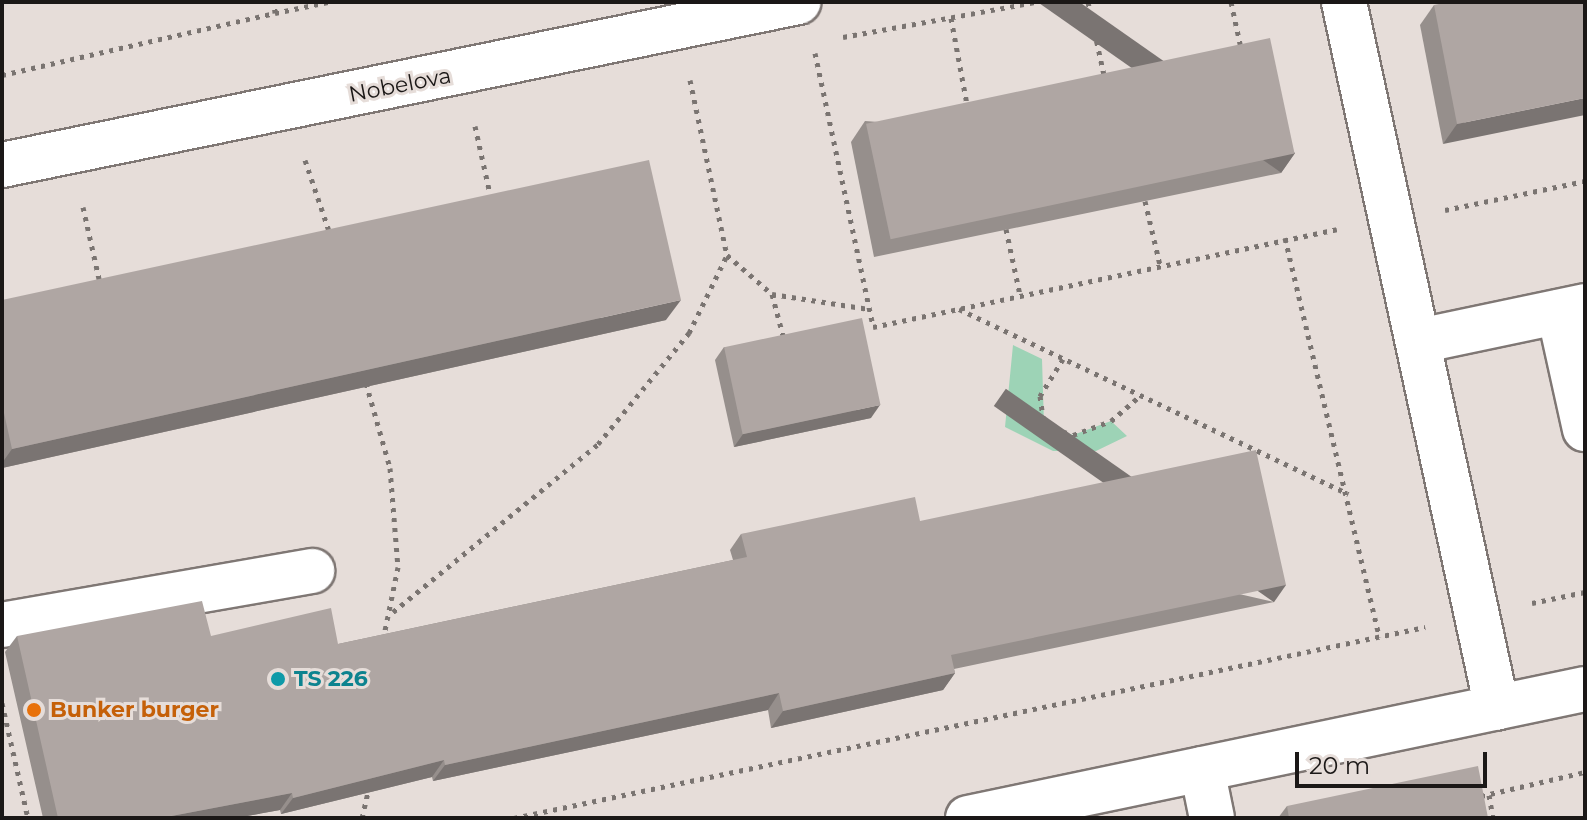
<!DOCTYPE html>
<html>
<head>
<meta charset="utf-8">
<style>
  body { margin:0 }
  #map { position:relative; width:1587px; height:820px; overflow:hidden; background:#e6ddd9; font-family:Montserrat,sans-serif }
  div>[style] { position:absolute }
  .green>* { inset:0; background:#9dd3b6 }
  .path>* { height:5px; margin-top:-2.5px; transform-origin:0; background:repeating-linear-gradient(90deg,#7a7471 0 4px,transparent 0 10px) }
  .roads { filter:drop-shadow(2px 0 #7f7774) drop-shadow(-2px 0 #7f7774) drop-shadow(0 2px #7f7774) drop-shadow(0 -2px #7f7774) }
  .minor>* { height:44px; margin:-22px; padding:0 22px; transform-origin:22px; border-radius:22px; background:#fff }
  .wall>* { inset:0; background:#968f8c }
  .shaded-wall>* { inset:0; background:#7a7472; transform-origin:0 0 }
  .building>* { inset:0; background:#afa6a3; transform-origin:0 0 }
  .dots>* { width:22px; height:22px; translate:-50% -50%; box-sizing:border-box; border:4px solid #e6ddd9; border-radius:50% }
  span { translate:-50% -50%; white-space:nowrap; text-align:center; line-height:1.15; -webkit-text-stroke:6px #e6ddd9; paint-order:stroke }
  .street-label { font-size:22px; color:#1b1817 }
  .culture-label { font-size:22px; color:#0d838f; font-weight:700 }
  .left { translate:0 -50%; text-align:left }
  .food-label { font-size:22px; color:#c56008; font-weight:700 }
  .frame { position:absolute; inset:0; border:4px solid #1b1817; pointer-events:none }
  .scale { position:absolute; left:1295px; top:752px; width:192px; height:36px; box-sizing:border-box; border:4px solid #1b1817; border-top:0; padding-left:10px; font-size:24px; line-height:28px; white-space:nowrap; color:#1b1817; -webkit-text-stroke:6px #e6ddd9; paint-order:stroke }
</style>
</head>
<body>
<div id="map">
  <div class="green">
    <i style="clip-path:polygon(1013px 345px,1042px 359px,1044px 425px,1073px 435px,1111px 421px,1127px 436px,1096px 451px,1053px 451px,1005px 427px)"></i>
  </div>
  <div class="path">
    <i style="left:1088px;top:2px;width:75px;rotate:77.6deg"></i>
    <i style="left:1231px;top:2px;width:47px;rotate:77.7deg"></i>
    <i style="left:275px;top:13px;width:54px;rotate:-11.7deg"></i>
    <i style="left:951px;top:18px;width:87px;rotate:79.5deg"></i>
    <i style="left:843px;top:37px;width:195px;rotate:-10.3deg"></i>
    <i style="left:815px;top:53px;width:280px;rotate:78deg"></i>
    <i style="left:873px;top:327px;width:474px;rotate:-11.9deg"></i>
    <i style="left:2px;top:75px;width:280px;rotate:-12.8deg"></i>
    <i style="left:275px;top:13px;width:11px;rotate:-95deg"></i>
    <i style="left:690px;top:80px;width:179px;rotate:78.1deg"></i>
    <i style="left:727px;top:255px;width:60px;rotate:40.9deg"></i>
    <i style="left:772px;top:294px;width:98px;rotate:8.8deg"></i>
    <i style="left:475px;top:126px;width:74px;rotate:77.5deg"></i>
    <i style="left:305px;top:160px;width:78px;rotate:71.3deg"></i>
    <i style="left:1145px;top:201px;width:66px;rotate:76.8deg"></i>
    <i style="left:83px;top:207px;width:78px;rotate:77.4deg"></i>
    <i style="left:1445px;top:210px;width:143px;rotate:-11.7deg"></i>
    <i style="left:1006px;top:229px;width:67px;rotate:78deg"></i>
    <i style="left:1285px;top:238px;width:410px;rotate:76.7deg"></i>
    <i style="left:772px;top:294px;width:47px;rotate:75.1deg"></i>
    <i style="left:959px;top:309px;width:431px;rotate:25.4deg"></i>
    <i style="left:1063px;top:359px;width:44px;rotate:121.9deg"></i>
    <i style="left:1040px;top:396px;width:29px;rotate:82deg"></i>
    <i style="left:1044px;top:425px;width:31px;rotate:19deg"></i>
    <i style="left:1073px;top:435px;width:40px;rotate:-20.2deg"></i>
    <i style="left:1111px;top:421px;width:38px;rotate:-41deg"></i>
    <i style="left:366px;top:383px;width:88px;rotate:74.2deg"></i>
    <i style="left:390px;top:468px;width:99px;rotate:85.4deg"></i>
    <i style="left:398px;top:567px;width:75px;rotate:101.6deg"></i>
    <i style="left:1532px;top:603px;width:54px;rotate:-11.7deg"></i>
    <i style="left:393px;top:612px;width:265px;rotate:-39.3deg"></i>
    <i style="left:598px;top:444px;width:144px;rotate:-50.7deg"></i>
    <i style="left:689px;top:333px;width:87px;rotate:-64deg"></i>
    <i style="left:2px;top:703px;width:118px;rotate:77.3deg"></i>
    <i style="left:1489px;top:795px;width:23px;rotate:80deg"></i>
    <i style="left:1481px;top:796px;width:107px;rotate:-13deg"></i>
    <i style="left:362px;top:818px;width:31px;rotate:-77deg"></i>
    <i style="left:514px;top:818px;width:931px;rotate:-11.84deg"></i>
  </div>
  <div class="roads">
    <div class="minor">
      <i style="left:1344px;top:2px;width:722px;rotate:77.77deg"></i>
      <i style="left:2px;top:165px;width:813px;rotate:-11.57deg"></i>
      <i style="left:1559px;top:312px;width:120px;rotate:77.5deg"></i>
      <i style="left:1419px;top:341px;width:170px;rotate:-11.9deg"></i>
      <i style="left:2px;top:625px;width:315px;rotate:-9.9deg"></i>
      <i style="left:1202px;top:769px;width:50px;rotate:78.5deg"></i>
      <i style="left:968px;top:818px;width:630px;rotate:-11.81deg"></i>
    </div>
  </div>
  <div class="wall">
    <i style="clip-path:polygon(1585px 2px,1443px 144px,1420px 25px,1434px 5px)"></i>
    <i style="clip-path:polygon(865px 121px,1295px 153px,1281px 173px,874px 257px,851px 142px)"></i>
    <i style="clip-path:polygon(2px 300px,666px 320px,2px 468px)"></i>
    <i style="clip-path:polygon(724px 347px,871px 418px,734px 447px,715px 360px)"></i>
    <i style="clip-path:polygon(920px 521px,1274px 602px,954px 669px,955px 673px,943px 690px,771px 728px,768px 710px,433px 781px,432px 777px,281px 814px,280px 810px,236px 818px,43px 818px,5px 652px,17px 636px,211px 636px,338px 644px,733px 560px,730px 550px,741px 534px)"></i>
    <i style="clip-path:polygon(1287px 806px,1488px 818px,1278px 818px)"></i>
  </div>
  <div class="shaded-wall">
    <i style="clip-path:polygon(1585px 98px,1585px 115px,1443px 144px,1457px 124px)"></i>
    <i style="left:1295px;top:153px;width:24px;height:415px;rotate:125deg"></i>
    <i style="clip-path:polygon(681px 300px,666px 320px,2px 468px,2px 463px,12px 449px)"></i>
    <i style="clip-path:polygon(880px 405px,871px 418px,734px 447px,743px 434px)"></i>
    <i style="left:1286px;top:585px;width:21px;height:342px;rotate:125deg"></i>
    <i style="clip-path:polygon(955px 673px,943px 690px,771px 728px,783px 711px)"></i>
    <i style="clip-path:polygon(779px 693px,768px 710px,433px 781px,445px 765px)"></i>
    <i style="clip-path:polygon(444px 760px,432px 777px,281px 814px,293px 798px)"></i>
    <i style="clip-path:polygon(292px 793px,280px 810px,236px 818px,161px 818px)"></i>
  </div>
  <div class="building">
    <i style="clip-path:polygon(1449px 2px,1585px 2px,1585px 98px,1457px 124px,1434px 5px)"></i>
    <i style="left:1270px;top:38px;width:118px;height:413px;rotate:78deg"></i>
    <i style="clip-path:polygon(649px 160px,681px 300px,12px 449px,2px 404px,2px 300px)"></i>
    <i style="left:862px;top:318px;width:89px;height:141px;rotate:78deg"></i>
    <i style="clip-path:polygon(1256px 450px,1286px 585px,951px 655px,955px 673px,783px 711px,779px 693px,445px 765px,444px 760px,293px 798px,292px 793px,161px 818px,58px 818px,17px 636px,202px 601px,211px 636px,331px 608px,338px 644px,747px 557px,741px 534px,915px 497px,920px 521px)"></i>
    <i style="clip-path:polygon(1478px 766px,1488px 818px,1289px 818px,1287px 806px)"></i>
  </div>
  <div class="dots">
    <i style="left:278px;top:679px;background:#0f9aa8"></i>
    <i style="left:34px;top:710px;background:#e8710a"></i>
  </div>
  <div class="street-label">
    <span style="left:400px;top:85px;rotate:-11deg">Nobelova</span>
  </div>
  <div class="culture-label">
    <span class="left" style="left:294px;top:679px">TS 226</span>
  </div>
  <div class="food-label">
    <span class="left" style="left:50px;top:710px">Bunker burger</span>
  </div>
  <div class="frame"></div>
  <div class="scale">20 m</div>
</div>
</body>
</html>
